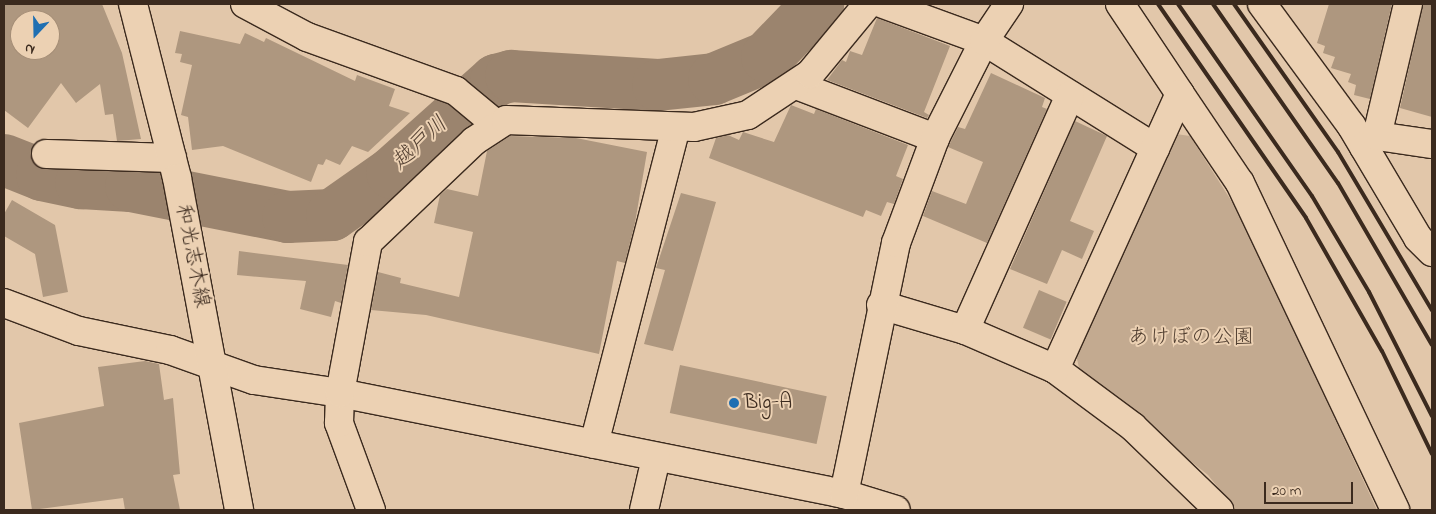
<!DOCTYPE html>
<html>
<head>
<meta charset="utf-8">
<style>
  body { margin:0 }
  #map { position:relative; width:1436px; height:514px; overflow:hidden; background:#e2c7aa; font-family:"Indie Flower","Klee One",sans-serif }
  div>[style] { position:absolute }
  .green>* { inset:0; background:#c3aa90 }
  .river>* { height:52px; margin:-26px; padding:0 26px; transform-origin:26px; border-radius:26px; background:#9b846e }
  .building>* { inset:0; background:#ae977f; transform-origin:0 0 }
  .roads { filter:drop-shadow(1px 0 #3b2a1e) drop-shadow(-1px 0 #3b2a1e) drop-shadow(0 1px #3b2a1e) drop-shadow(0 -1px #3b2a1e) }
  .minor>* { height:28px; margin:-14px; padding:0 14px; transform-origin:14px; border-radius:14px; background:#ecd1b3 }
  .major>* { height:28px; margin:-14px; padding:0 14px; transform-origin:14px; border-radius:14px; background:#ecd1b3 }
  .rail>* { height:4px; margin:-2px; padding:0 2px; transform-origin:2px; border-radius:2px; background:#3b2a1e }
  .dots>* { width:14px; height:14px; translate:-50% -50%; box-sizing:border-box; border:2px solid #ecd1b3; border-radius:50% }
  span { translate:-50% -50%; white-space:nowrap; text-align:center; line-height:1.15; -webkit-text-stroke:4px #ecd1b3; paint-order:stroke }
  .street-label { font-size:21px; color:#3b2a1e }
  .park-label { font-size:21px; color:#4f3d2f }
  .poi-label { font-size:21px; color:#3b2a1e }
  .left { translate:0 -50%; text-align:left }
  .water-label { font-size:22px; color:#534032; font-style:italic }
  .frame { position:absolute; inset:0; border:5px solid #3b2a1e; pointer-events:none }
  .north { position:absolute; left:10px; top:10px; width:50px; height:50px; box-sizing:border-box; background:#ecd1b3; border:1px solid #a58e77; border-radius:50%; rotate:201deg; font-size:14px; font-weight:700; line-height:20px; text-align:center; color:#3b2a1e }
  .north::after { content:''; display:block; margin:auto; width:18px; height:22px; background:#1f6fb2; clip-path:polygon(50% 0,100% 100%,50% 72%,0 100%) }
  .scale { position:absolute; left:1264px; top:482px; width:89px; height:22px; box-sizing:border-box; border:2px solid #3b2a1e; border-top:0; padding-left:6px; font-size:15px; line-height:18px; white-space:nowrap; color:#3b2a1e; -webkit-text-stroke:4px #ecd1b3; paint-order:stroke }
</style>
</head>
<body>
<div id="map">
  <div class="green">
    <i style="clip-path:polygon(1176px 134px,1190px 136px,1241px 216px,1377px 510px,1236px 510px,1208px 475px,1080px 373px,1076px 354px)"></i>
  </div>
  <div class="river">
    <i style="left:4px;top:160px;width:41px;rotate:21.5deg"></i>
    <i style="left:42px;top:175px;width:40px;rotate:12deg"></i>
    <i style="left:81px;top:183px;width:50px;rotate:3.4deg"></i>
    <i style="left:131px;top:186px;width:160px;rotate:11.2deg"></i>
    <i style="left:288px;top:217px;width:44px;rotate:-2.6deg"></i>
    <i style="left:332px;top:215px;width:73px;rotate:-35deg"></i>
    <i style="left:392px;top:173px;width:140px;rotate:-41.8deg"></i>
    <i style="left:496px;top:80px;width:16px;rotate:-15deg"></i>
    <i style="left:511px;top:76px;width:147px;rotate:3.5deg"></i>
    <i style="left:658px;top:85px;width:56px;rotate:-6.1deg"></i>
    <i style="left:714px;top:79px;width:57px;rotate:-22.5deg"></i>
    <i style="left:767px;top:57px;width:74px;rotate:-46.1deg"></i>
  </div>
  <div class="building">
    <i style="clip-path:polygon(evenodd,4px 4px,102px 4px,122px 53px,141px 139px,117px 141px,113px 114px,105px 115px,100px 84px,76px 103px,61px 83px,28px 128px,4px 110px,4px 4px,20px 20px,50px 20px,50px 50px,20px 50px,20px 20px)"></i>
    <i style="clip-path:polygon(1329px 4px,1392px 4px,1370px 99px,1354px 95px,1356px 85px,1348px 82px,1351px 74px,1331px 68px,1335px 57px,1323px 53px,1325px 46px,1317px 43px)"></i>
    <i style="clip-path:polygon(1423px 4px,1432px 4px,1432px 117px,1400px 108px)"></i>
    <i style="clip-path:polygon(877px 18px,950px 46px,924px 112px,929px 115px,927px 118px,827px 80px,842px 60px,846px 62px,850px 51px,862px 55px)"></i>
    <i style="clip-path:polygon(180px 31px,240px 44px,245px 33px,264px 42px,266px 38px,355px 81px,357px 75px,395px 89px,389px 106px,410px 113px,368px 152px,352px 146px,340px 165px,326px 159px,323px 165px,318px 164px,311px 182px,223px 146px,192px 150px,188px 117px,181px 115px,192px 65px,180px 62px,182px 54px,175px 53px)"></i>
    <i style="clip-path:polygon(991px 73px,1045px 98px,1042px 107px,1047px 109px,987px 243px,923px 216px,932px 191px,966px 204px,983px 162px,948px 147px,958px 127px,965px 129px)"></i>
    <i style="clip-path:polygon(791px 105px,814px 114px,816px 109px,908px 145px,896px 176px,903px 179px,894px 204px,887px 202px,881px 216px,866px 210px,863px 217px,709px 158px,716px 138px,728px 135px,739px 140px,743px 132px,774px 142px)"></i>
    <i style="clip-path:polygon(1075px 121px,1107px 136px,1070px 221px,1094px 231px,1082px 259px,1062px 250px,1047px 284px,1010px 269px)"></i>
    <i style="clip-path:polygon(510px 136px,576px 138px,647px 152px,635px 223px,625px 263px,617px 261px,599px 354px,426px 315px,371px 310px,378px 272px,401px 278px,400px 283px,459px 297px,473px 232px,434px 223px,440px 195px,447px 189px,478px 196px,487px 151px)"></i>
    <i style="clip-path:polygon(681px 193px,716px 202px,673px 351px,644px 344px,665px 270px,656px 268px)"></i>
    <i style="clip-path:polygon(12px 200px,55px 225px,68px 292px,43px 297px,35px 254px,4px 236px,4px 214px)"></i>
    <i style="clip-path:polygon(239px 251px,348px 265px,341px 303px,335px 301px,331px 317px,300px 309px,306px 281px,237px 275px)"></i>
    <i style="left:1039px;top:290px;width:30px;height:41px;rotate:23deg"></i>
    <i style="clip-path:polygon(145px 361px,159px 364px,164px 400px,173px 398px,180px 474px,173px 475px,180px 510px,125px 510px,123px 498px,32px 510px,19px 423px,104px 406px,98px 367px)"></i>
    <i style="left:680px;top:365px;width:150px;height:49px;rotate:12deg"></i>
  </div>
  <div class="roads">
    <div class="minor">
      <i style="left:245px;top:4px;width:70px;rotate:28deg"></i>
      <i style="left:307px;top:37px;width:158px;rotate:19.9deg"></i>
      <i style="left:456px;top:91px;width:53px;rotate:39.7deg"></i>
      <i style="left:883px;top:4px;width:108px;rotate:20.1deg"></i>
      <i style="left:984px;top:41px;width:202px;rotate:32deg"></i>
      <i style="left:1120px;top:4px;width:108px;rotate:56.3deg"></i>
      <i style="left:1262px;top:4px;width:150px;rotate:53.7deg"></i>
      <i style="left:1351px;top:125px;width:131px;rotate:59.3deg"></i>
      <i style="left:1418px;top:238px;width:20px;rotate:45deg"></i>
      <i style="left:796px;top:85px;width:149px;rotate:20.9deg"></i>
      <i style="left:1377px;top:136px;width:56px;rotate:8.3deg"></i>
      <i style="left:1364px;top:147px;width:17px;rotate:-40deg"></i>
      <i style="left:1377px;top:136px;width:136px;rotate:-76.8deg"></i>
      <i style="left:46px;top:154px;width:126px;rotate:1.8deg"></i>
      <i style="left:4px;top:303px;width:80px;rotate:20.5deg"></i>
      <i style="left:79px;top:331px;width:93px;rotate:11.8deg"></i>
      <i style="left:170px;top:350px;width:89px;rotate:19.7deg"></i>
      <i style="left:254px;top:380px;width:87px;rotate:8.6deg"></i>
      <i style="left:340px;top:393px;width:514px;rotate:11.33deg"></i>
      <i style="left:844px;top:494px;width:54px;rotate:17.1deg"></i>
      <i style="left:881px;top:305px;width:88px;rotate:16.6deg"></i>
      <i style="left:965px;top:330px;width:98px;rotate:23.4deg"></i>
      <i style="left:1055px;top:369px;width:97px;rotate:36.6deg"></i>
      <i style="left:1133px;top:427px;width:120px;rotate:44deg"></i>
      <i style="left:965px;top:330px;width:257px;rotate:-65.9deg"></i>
      <i style="left:1055px;top:369px;width:302px;rotate:-65.6deg"></i>
      <i style="left:1180px;top:94px;width:107px;rotate:56deg"></i>
      <i style="left:1240px;top:183px;width:362px;rotate:64.6deg"></i>
      <i style="left:594px;top:444px;width:327px;rotate:-75.5deg"></i>
      <i style="left:844px;top:494px;width:256px;rotate:-78.3deg"></i>
      <i style="left:896px;top:243px;width:112px;rotate:-69.6deg"></i>
      <i style="left:935px;top:138px;width:109px;rotate:-63.2deg"></i>
      <i style="left:984px;top:41px;width:45px;rotate:-56deg"></i>
      <i style="left:371px;top:510px;width:93px;rotate:-110.2deg"></i>
      <i style="left:339px;top:423px;width:30px;rotate:-88deg"></i>
      <i style="left:340px;top:393px;width:154px;rotate:-79.5deg"></i>
      <i style="left:368px;top:242px;width:146px;rotate:-43.6deg"></i>
      <i style="left:474px;top:141px;width:38px;rotate:-33deg"></i>
      <i style="left:506px;top:120px;width:188px;rotate:2.1deg"></i>
      <i style="left:694px;top:127px;width:55px;rotate:-12.5deg"></i>
      <i style="left:748px;top:115px;width:74px;rotate:-33.5deg"></i>
      <i style="left:810px;top:74px;width:91px;rotate:-50.4deg"></i>
      <i style="left:644px;top:510px;width:53px;rotate:-77deg"></i>
    </div>
    <div class="major">
      <i style="left:133px;top:4px;width:179px;rotate:75.8deg"></i>
      <i style="left:177px;top:178px;width:338px;rotate:79.4deg"></i>
    </div>
  </div>
  <div class="rail">
    <i style="left:1158px;top:4px;width:260px;rotate:55.3deg"></i>
    <i style="left:1306px;top:218px;width:153px;rotate:60.3deg"></i>
    <i style="left:1382px;top:351px;width:114px;rotate:64.1deg"></i>
    <i style="left:1178px;top:4px;width:234px;rotate:55.1deg"></i>
    <i style="left:1312px;top:196px;width:112px;rotate:59.3deg"></i>
    <i style="left:1369px;top:292px;width:139px;rotate:63.1deg"></i>
    <i style="left:1213px;top:4px;width:218px;rotate:55.1deg"></i>
    <i style="left:1338px;top:183px;width:187px;rotate:59.9deg"></i>
    <i style="left:1234px;top:4px;width:181px;rotate:54.9deg"></i>
    <i style="left:1338px;top:152px;width:184px;rotate:59.3deg"></i>
  </div>
  <div class="dots">
    <i style="left:734px;top:403px;background:#1f6fb2"></i>
  </div>
  <div class="street-label">
    <span style="left:192px;top:256px;rotate:79deg">和光志木線</span>
  </div>
  <div class="park-label">
    <span style="left:1191px;top:338px">あけぼの公園</span>
  </div>
  <div class="poi-label">
    <span class="left" style="left:744px;top:403px">Big-A</span>
  </div>
  <div class="water-label">
    <span style="left:421px;top:144px;rotate:-43deg">越戸川</span>
  </div>
  <div class="frame"></div>
  <div class="north">N</div>
  <div class="scale">20 m</div>
</div>
</body>
</html>
